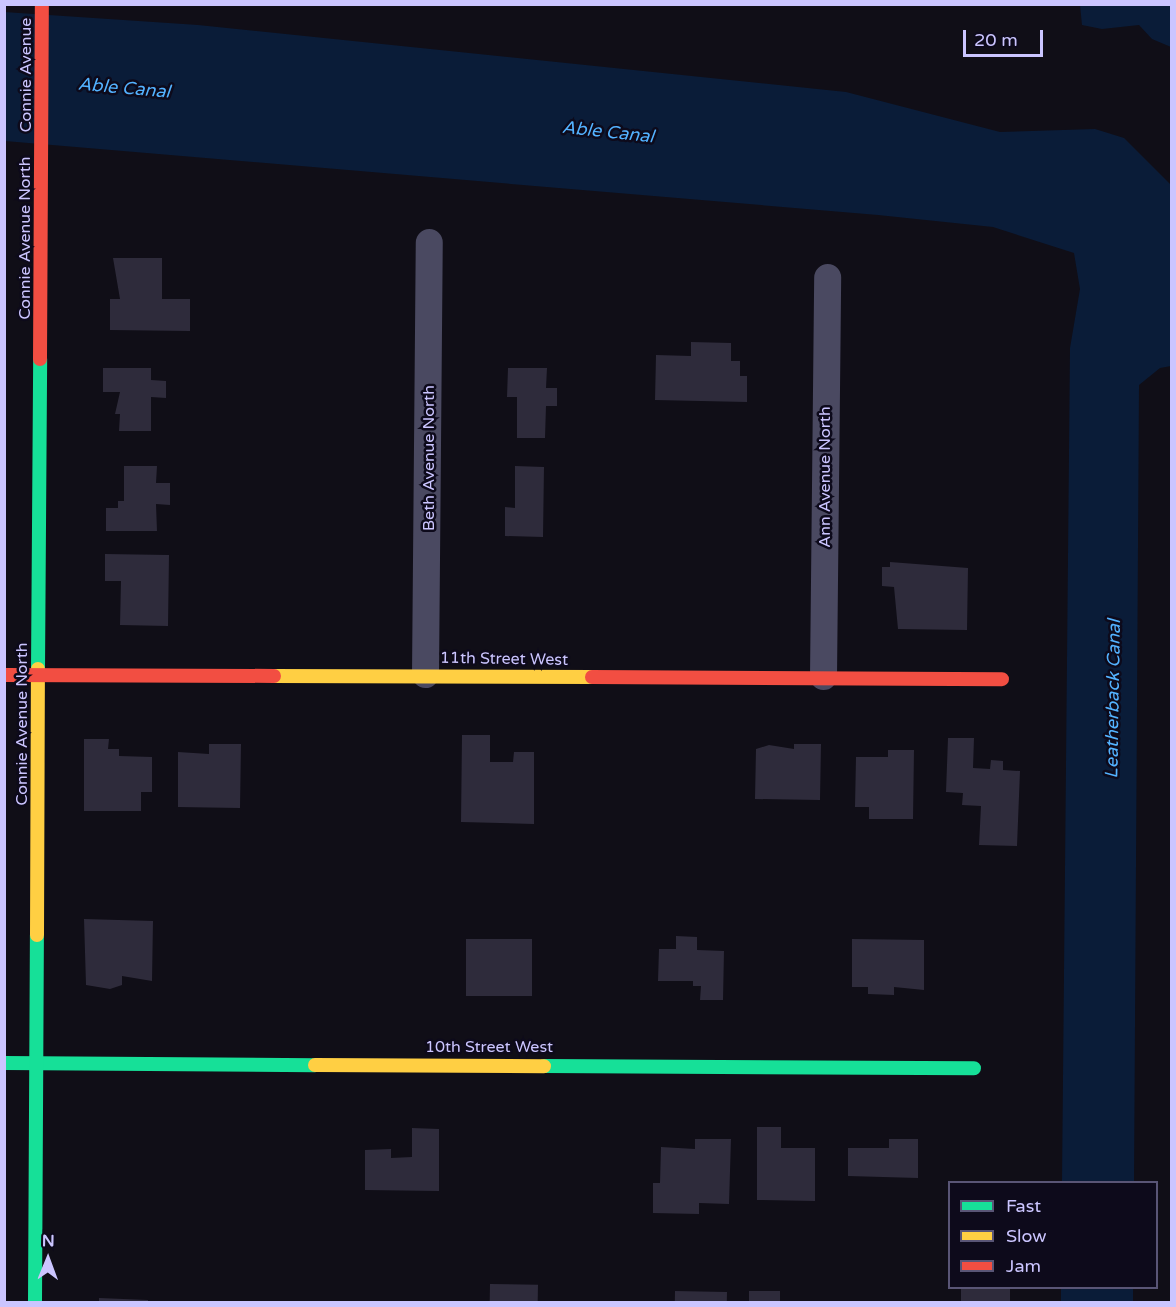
<!DOCTYPE html>
<html>
<head>
<meta charset="utf-8">
<style>
  body { margin:0 }
  #map { position:relative; width:1176px; height:1307px; overflow:hidden; background:#100e17; font-family:"Varela Round",sans-serif }
  div>[style] { position:absolute }
  .water>* { inset:0; background:#0a1c38; transform-origin:0 0 }
  .building>* { inset:0; background:#2e2b3b; transform-origin:0 0 }
  .street>* { height:27px; margin:-13.5px; padding:0 13.5px; transform-origin:13.5px; border-radius:13.5px; background:#4a4961 }
  .fast>* { height:14px; margin:-7px; padding:0 7px; transform-origin:7px; border-radius:7px; background:#16e098 }
  .slow>* { height:14px; margin:-7px; padding:0 7px; transform-origin:7px; border-radius:7px; background:#ffcf43 }
  .jam>* { height:14px; margin:-7px; padding:0 7px; transform-origin:7px; border-radius:7px; background:#f24e42 }
  span { translate:-50% -50%; white-space:nowrap; text-align:center; line-height:1.15; -webkit-text-stroke:5px #0d0a1b; paint-order:stroke }
  .street-label { font-size:16px; color:#cbc5ff }
  .water-label { font-size:18px; color:#53b2ff; font-style:italic }
  .frame { position:absolute; inset:0; border:6px solid #cbc5ff; pointer-events:none }
  .legend { position:absolute; left:948px; top:1181px; width:210px; height:108px; box-sizing:border-box; background:#0d0a1b; border:2px solid #595576; margin:0; padding:8px 10px; list-style:none; font-size:18px; color:#cbc5ff }
  .legend li { display:flex; align-items:center; gap:12px; height:30px }
  .legend b { width:30px; border:2px solid #595576 }
  .north { position:absolute; left:18px; top:1229px; width:60px; height:60px; -webkit-text-stroke:4px #0d0a1b; paint-order:stroke; rotate:1deg; font-size:16px; font-weight:700; line-height:24px; text-align:center; color:#cbc5ff }
  .north::after { content:''; display:block; margin:auto; width:21px; height:27px; background:#cbc5ff; clip-path:polygon(50% 0,100% 100%,50% 72%,0 100%) }
  .scale { position:absolute; left:963px; top:30px; width:80px; height:27px; box-sizing:border-box; border:3px solid #cbc5ff; border-top:0; padding-left:8px; font-size:18px; line-height:21px; white-space:nowrap; color:#cbc5ff; -webkit-text-stroke:4px #0d0a1b; paint-order:stroke }
</style>
</head>
<body>
<div id="map">
  <div class="water">
    <i style="clip-path:polygon(1080px 5px,1171px 5px,1171px 47px,1152px 39px,1139px 25px,1102px 29px,1082px 25px)"></i>
    <i style="clip-path:polygon(4px 12px,198px 25px,846px 92px,1000px 132px,1095px 129px,1124px 138px,1171px 185px,1171px 366px,1160px 368px,1139px 385px,1134px 1182px,1062px 1182px,1070px 348px,1080px 289px,1074px 253px,993px 227px,878px 215px,5px 141px)"></i>
    <i style="left:1061px;top:1288px;width:72px;height:14px"></i>
  </div>
  <div class="building">
    <i style="clip-path:polygon(113px 258px,162px 258px,162px 299px,190px 299px,190px 331px,110px 330px,110px 299px,120px 299px)"></i>
    <i style="clip-path:polygon(691px 342px,731px 343px,731px 361px,740px 361px,740px 376px,747px 376px,747px 402px,655px 400px,656px 355px,691px 356px)"></i>
    <i style="clip-path:polygon(103px 368px,151px 368px,151px 380px,166px 381px,166px 398px,151px 397px,151px 431px,119px 431px,120px 414px,115px 414px,120px 392px,103px 392px)"></i>
    <i style="clip-path:polygon(508px 368px,547px 368px,546px 388px,557px 388px,557px 406px,546px 406px,545px 438px,517px 438px,517px 397px,507px 397px)"></i>
    <i style="clip-path:polygon(124px 466px,157px 466px,156px 483px,170px 483px,170px 505px,156px 504px,157px 531px,106px 531px,106px 508px,118px 508px,118px 501px,124px 501px)"></i>
    <i style="clip-path:polygon(515px 466px,544px 467px,543px 537px,505px 536px,505px 507px,515px 508px)"></i>
    <i style="clip-path:polygon(105px 554px,169px 555px,168px 626px,120px 625px,121px 581px,105px 581px)"></i>
    <i style="clip-path:polygon(890px 562px,968px 568px,967px 630px,898px 629px,894px 587px,882px 586px,882px 567px,890px 567px)"></i>
    <i style="clip-path:polygon(462px 735px,490px 735px,490px 762px,513px 762px,514px 752px,534px 752px,534px 824px,461px 822px)"></i>
    <i style="clip-path:polygon(948px 738px,974px 738px,973px 768px,990px 769px,991px 760px,1003px 761px,1003px 770px,1020px 771px,1017px 846px,979px 845px,981px 806px,962px 805px,963px 793px,946px 792px)"></i>
    <i style="clip-path:polygon(84px 739px,109px 739px,108px 749px,119px 749px,119px 756px,152px 757px,152px 792px,141px 792px,141px 811px,84px 811px)"></i>
    <i style="clip-path:polygon(209px 744px,241px 744px,240px 808px,178px 807px,178px 752px,209px 754px)"></i>
    <i style="clip-path:polygon(794px 744px,821px 744px,820px 800px,755px 799px,756px 749px,769px 745px,794px 749px)"></i>
    <i style="clip-path:polygon(888px 750px,914px 750px,913px 819px,869px 819px,869px 807px,855px 807px,856px 757px,888px 757px)"></i>
    <i style="clip-path:polygon(84px 919px,153px 921px,152px 981px,122px 976px,122px 985px,110px 989px,86px 985px)"></i>
    <i style="clip-path:polygon(676px 936px,697px 937px,697px 950px,724px 951px,723px 1000px,700px 1000px,701px 986px,693px 986px,693px 981px,658px 981px,659px 949px,676px 949px)"></i>
    <i style="left:532px;top:939px;width:57px;height:66px;rotate:90deg"></i>
    <i style="clip-path:polygon(852px 939px,924px 940px,924px 990px,894px 987px,894px 995px,868px 994px,868px 987px,852px 987px)"></i>
    <i style="clip-path:polygon(757px 1127px,781px 1127px,781px 1148px,815px 1148px,815px 1201px,757px 1200px)"></i>
    <i style="clip-path:polygon(412px 1128px,439px 1129px,439px 1191px,365px 1190px,365px 1150px,391px 1149px,391px 1158px,412px 1157px)"></i>
    <i style="clip-path:polygon(695px 1139px,731px 1139px,729px 1204px,699px 1203px,699px 1214px,653px 1213px,653px 1183px,660px 1183px,661px 1147px,695px 1149px)"></i>
    <i style="clip-path:polygon(889px 1139px,918px 1139px,918px 1178px,848px 1176px,848px 1148px,889px 1148px)"></i>
    <i style="left:490px;top:1284px;width:48px;height:18px;rotate:1deg"></i>
    <i style="left:961px;top:1288px;width:49px;height:14px"></i>
    <i style="left:675px;top:1291px;width:52px;height:11px;rotate:1deg"></i>
    <i style="left:749px;top:1291px;width:31px;height:11px"></i>
    <i style="clip-path:polygon(99px 1298px,148px 1300px,148px 1302px,99px 1302px)"></i>
  </div>
  <div class="street">
    <i style="left:425px;top:674px;width:432px;rotate:-89.5deg"></i>
    <i style="left:823px;top:676px;width:399px;rotate:-89.4deg"></i>
  </div>
  <div class="fast">
    <i style="left:38px;top:669px;width:310px;rotate:-89.6deg"></i>
    <i style="left:4px;top:1063px;width:311px;rotate:0.4deg"></i>
    <i style="left:544px;top:1066px;width:430px;rotate:0.3deg"></i>
    <i style="left:35px;top:1302px;width:367px;rotate:-89.7deg"></i>
  </div>
  <div class="slow">
    <i style="left:274px;top:676px;width:318px;rotate:0.2deg"></i>
    <i style="left:37px;top:935px;width:266px;rotate:-89.8deg"></i>
    <i style="left:315px;top:1065px;width:229px;rotate:0.3deg"></i>
  </div>
  <div class="jam">
    <i style="left:40px;top:359px;width:355px;rotate:-89.7deg"></i>
    <i style="left:4px;top:675px;width:270px;rotate:0.2deg"></i>
    <i style="left:592px;top:677px;width:410px;rotate:0.3deg"></i>
  </div>
  <div class="street-label">
    <span style="left:26px;top:75px;rotate:-90deg">Connie Avenue</span>
    <span style="left:25px;top:238px;rotate:-90deg">Connie Avenue North</span>
    <span style="left:429px;top:458px;rotate:-90deg">Beth Avenue North</span>
    <span style="left:825px;top:477px;rotate:-90deg">Ann Avenue North</span>
    <span style="left:504px;top:659px;rotate:1deg">11th Street West</span>
    <span style="left:22px;top:724px;rotate:-90deg">Connie Avenue North</span>
    <span style="left:489px;top:1047px">10th Street West</span>
  </div>
  <div class="water-label">
    <span style="left:124px;top:88px;rotate:5deg">Able Canal</span>
    <span style="left:608px;top:132px;rotate:6deg">Able Canal</span>
    <span style="left:1113px;top:699px;rotate:-89deg">Leatherback Canal</span>
  </div>
  <div class="frame"></div>
  <ul class="legend">
  <li><b style="height:8px;background:#16e098"></b>Fast</li>
  <li><b style="height:8px;background:#ffcf43"></b>Slow</li>
  <li><b style="height:8px;background:#f24e42"></b>Jam</li>
  </ul>
  <div class="north">N</div>
  <div class="scale">20 m</div>
</div>
</body>
</html>
